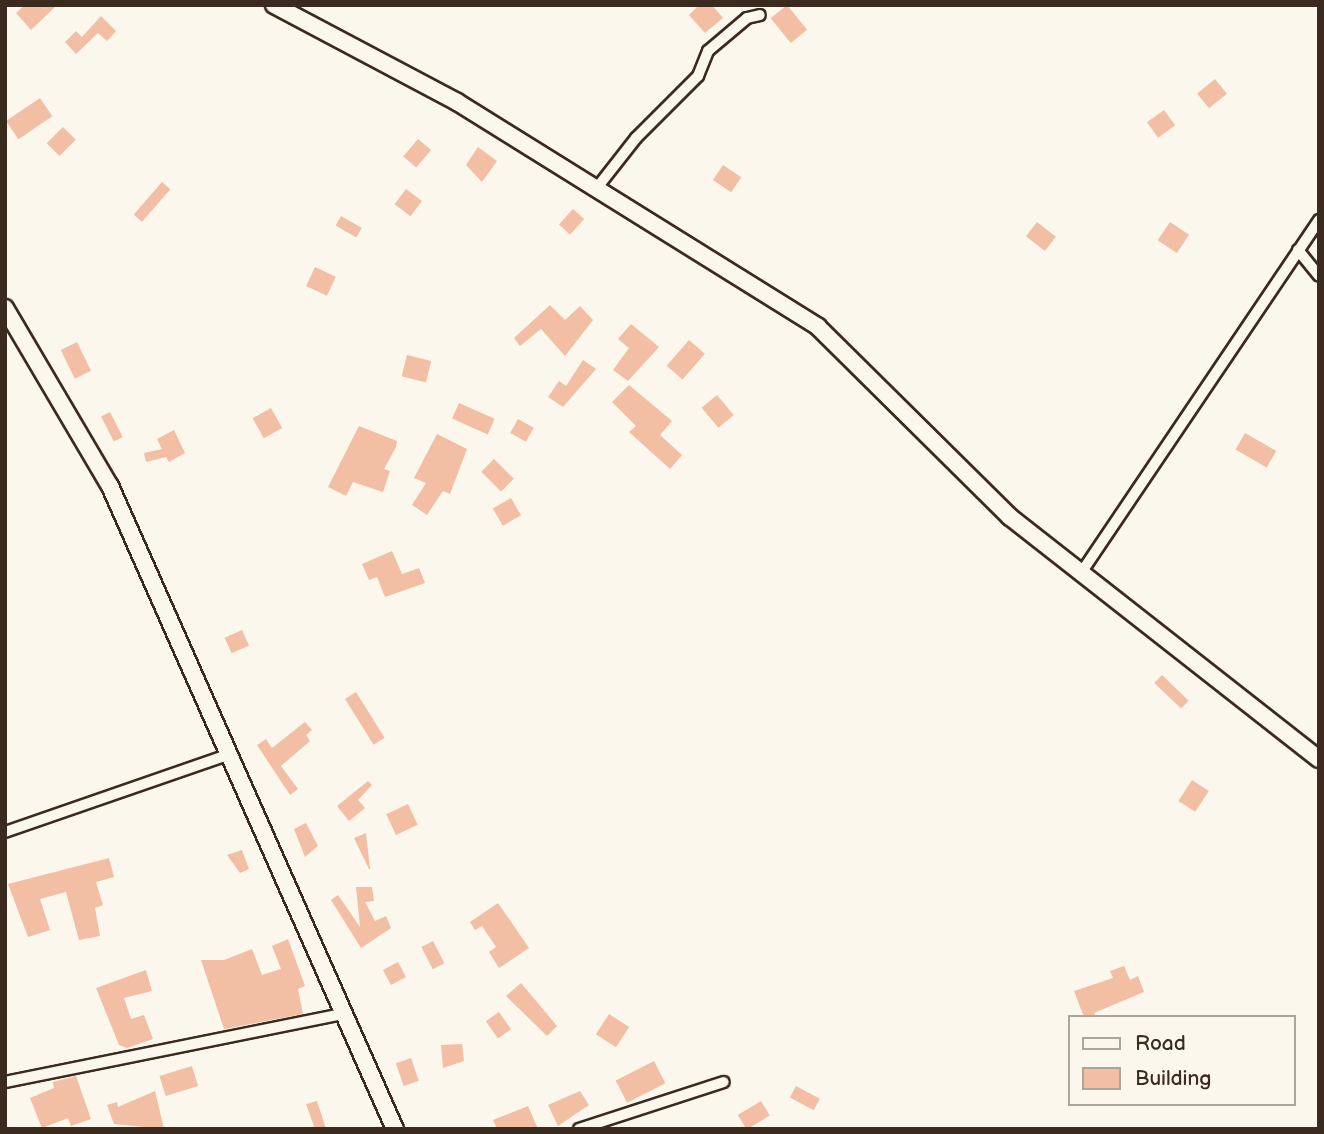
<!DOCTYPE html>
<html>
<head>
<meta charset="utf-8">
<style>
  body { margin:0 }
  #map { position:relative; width:1324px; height:1134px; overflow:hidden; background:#fbf7ec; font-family:"Balsamiq Sans",sans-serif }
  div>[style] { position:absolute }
  .building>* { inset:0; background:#f2bea4; transform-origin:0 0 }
  .roads { filter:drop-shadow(2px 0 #3b2a1e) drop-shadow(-2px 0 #3b2a1e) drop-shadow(0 2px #3b2a1e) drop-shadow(0 -2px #3b2a1e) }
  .street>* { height:10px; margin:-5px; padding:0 5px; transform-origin:5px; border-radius:5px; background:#fbf7ec }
  .secondary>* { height:16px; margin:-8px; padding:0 8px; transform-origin:8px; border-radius:8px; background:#fbf7ec }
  span { translate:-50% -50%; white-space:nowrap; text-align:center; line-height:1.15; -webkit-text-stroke:7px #fbf7ec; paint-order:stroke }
  .frame { position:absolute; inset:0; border:7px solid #3b2a1e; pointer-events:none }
  .legend { position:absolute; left:1068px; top:1015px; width:228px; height:91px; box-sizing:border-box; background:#fbf7ec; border:2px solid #aea59a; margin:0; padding:9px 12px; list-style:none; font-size:21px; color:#3b2a1e }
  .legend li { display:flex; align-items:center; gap:14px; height:35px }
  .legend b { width:35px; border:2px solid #aea59a }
</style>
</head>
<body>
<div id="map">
  <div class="building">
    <i style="clip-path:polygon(25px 5px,57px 5px,31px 30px,16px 13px)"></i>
    <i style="clip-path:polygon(699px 5px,712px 5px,723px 18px,705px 33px,689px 15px)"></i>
    <i style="left:787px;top:5px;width:32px;height:21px;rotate:51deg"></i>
    <i style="clip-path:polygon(101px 16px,116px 31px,107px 41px,98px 33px,76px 54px,65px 42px,76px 31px,82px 37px)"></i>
    <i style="left:1215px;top:79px;width:19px;height:23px;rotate:51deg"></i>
    <i style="left:40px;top:98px;width:22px;height:41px;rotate:56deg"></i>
    <i style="left:1164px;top:110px;width:19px;height:21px;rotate:54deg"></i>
    <i style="left:63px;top:127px;width:18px;height:23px;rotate:45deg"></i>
    <i style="left:418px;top:139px;width:17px;height:23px;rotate:40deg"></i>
    <i style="clip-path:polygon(478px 147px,497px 161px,482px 182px,466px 165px)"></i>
    <i style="left:723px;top:165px;width:22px;height:18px;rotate:34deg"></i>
    <i style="left:162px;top:182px;width:11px;height:43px;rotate:41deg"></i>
    <i style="left:406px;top:189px;width:20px;height:19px;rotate:37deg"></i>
    <i style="left:573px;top:209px;width:15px;height:21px;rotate:42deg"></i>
    <i style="left:341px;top:216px;width:24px;height:11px;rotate:30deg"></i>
    <i style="left:1037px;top:222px;width:24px;height:18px;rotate:38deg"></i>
    <i style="left:1170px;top:222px;width:23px;height:22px;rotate:34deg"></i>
    <i style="left:315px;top:267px;width:23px;height:21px;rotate:25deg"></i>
    <i style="clip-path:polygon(550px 305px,565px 320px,580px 306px,593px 320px,565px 356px,541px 329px,520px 346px,514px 338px)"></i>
    <i style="clip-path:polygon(631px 324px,659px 347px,628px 381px,613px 370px,629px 348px,618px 339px)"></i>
    <i style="left:689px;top:340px;width:21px;height:34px;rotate:41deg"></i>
    <i style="left:77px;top:342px;width:32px;height:18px;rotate:64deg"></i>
    <i style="left:407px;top:355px;width:25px;height:22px;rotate:14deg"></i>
    <i style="clip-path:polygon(583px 360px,596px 369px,563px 407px,548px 397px,559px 381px,566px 386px)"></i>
    <i style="clip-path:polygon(629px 385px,672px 421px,660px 435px,682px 455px,670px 469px,629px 432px,636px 426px,612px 402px)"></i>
    <i style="left:717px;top:395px;width:26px;height:20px;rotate:50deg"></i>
    <i style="left:459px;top:403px;width:39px;height:17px;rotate:24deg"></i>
    <i style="left:271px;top:408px;width:23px;height:21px;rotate:61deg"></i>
    <i style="left:110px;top:412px;width:28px;height:10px;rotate:63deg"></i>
    <i style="left:518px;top:419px;width:18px;height:16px;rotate:29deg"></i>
    <i style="clip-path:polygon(359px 426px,397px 441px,396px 447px,384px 469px,390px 471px,383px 492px,353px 482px,346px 496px,328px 487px)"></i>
    <i style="clip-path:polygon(174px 430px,185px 453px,169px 462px,166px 457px,146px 462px,144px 453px,162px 449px,157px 439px)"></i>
    <i style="left:1245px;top:433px;width:36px;height:19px;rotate:30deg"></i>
    <i style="clip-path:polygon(437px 434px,467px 449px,450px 494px,443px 491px,427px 515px,412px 505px,426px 483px,414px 478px)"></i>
    <i style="left:494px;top:459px;width:28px;height:18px;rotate:45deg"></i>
    <i style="left:511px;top:498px;width:20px;height:21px;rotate:60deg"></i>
    <i style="clip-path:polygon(392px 551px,402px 574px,419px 568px,425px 583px,385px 597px,377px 577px,369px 580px,362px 564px)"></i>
    <i style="left:242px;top:630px;width:17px;height:19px;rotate:66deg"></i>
    <i style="left:1162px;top:675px;width:37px;height:11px;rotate:44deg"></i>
    <i style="left:356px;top:692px;width:54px;height:13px;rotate:58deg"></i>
    <i style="clip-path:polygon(305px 722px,312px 730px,306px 735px,310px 741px,281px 766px,298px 789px,290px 795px,257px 745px,266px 739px,272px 748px)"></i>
    <i style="left:1192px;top:780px;width:20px;height:25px;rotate:33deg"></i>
    <i style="clip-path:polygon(368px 781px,372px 785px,358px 800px,365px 808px,349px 821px,337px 806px)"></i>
    <i style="left:408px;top:804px;width:23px;height:24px;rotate:65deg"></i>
    <i style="clip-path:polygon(306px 823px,318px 846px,305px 857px,294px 829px)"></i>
    <i style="clip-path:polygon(366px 833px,370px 869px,369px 869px,354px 838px)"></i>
    <i style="clip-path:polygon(242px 850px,249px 869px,240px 873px,227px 855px)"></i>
    <i style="clip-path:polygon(109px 858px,114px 877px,96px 882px,103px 905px,95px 908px,100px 936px,79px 940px,66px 892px,40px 899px,50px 930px,28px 937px,8px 884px)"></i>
    <i style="clip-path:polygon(356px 887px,372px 887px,374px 901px,365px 902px,375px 921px,386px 916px,391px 928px,361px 948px,331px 900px,338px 895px,360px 927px)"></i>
    <i style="clip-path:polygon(498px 903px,529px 948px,499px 968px,489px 952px,496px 947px,482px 926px,475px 930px,470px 922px)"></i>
    <i style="clip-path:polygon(288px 939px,305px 986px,298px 989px,303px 1014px,224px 1029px,201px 960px,224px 960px,252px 949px,262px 975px,281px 969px,272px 946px)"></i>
    <i style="left:433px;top:941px;width:25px;height:13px;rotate:63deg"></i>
    <i style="left:398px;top:962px;width:17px;height:17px;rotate:62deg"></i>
    <i style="clip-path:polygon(1124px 966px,1130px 980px,1138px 976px,1144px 992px,1094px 1013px,1096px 1017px,1084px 1017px,1074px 991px,1113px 978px,1110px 971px)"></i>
    <i style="clip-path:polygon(146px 970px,152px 991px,124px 998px,131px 1019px,144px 1015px,153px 1039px,127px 1048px,119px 1045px,96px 988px)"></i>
    <i style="clip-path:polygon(521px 983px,557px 1026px,547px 1036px,506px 996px)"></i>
    <i style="left:499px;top:1012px;width:21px;height:16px;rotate:55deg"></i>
    <i style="left:609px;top:1014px;width:24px;height:24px;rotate:33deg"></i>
    <i style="clip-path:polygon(462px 1044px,464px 1061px,443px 1068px,441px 1045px)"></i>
    <i style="left:411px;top:1058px;width:24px;height:16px;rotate:71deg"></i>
    <i style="left:654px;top:1061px;width:25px;height:43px;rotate:63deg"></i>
    <i style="left:192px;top:1066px;width:21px;height:34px;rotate:73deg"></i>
    <i style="clip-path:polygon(76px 1076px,91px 1119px,71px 1126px,68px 1118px,42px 1128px,30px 1098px,54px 1088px,53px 1082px)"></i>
    <i style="left:796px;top:1086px;width:27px;height:13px;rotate:28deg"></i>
    <i style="clip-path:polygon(155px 1091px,164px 1129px,114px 1124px,107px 1105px,117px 1102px,118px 1107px)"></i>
    <i style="clip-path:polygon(580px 1091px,589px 1105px,558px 1126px,548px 1105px)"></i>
    <i style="clip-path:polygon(317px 1101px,326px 1129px,315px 1129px,306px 1104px)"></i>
    <i style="left:761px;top:1101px;width:17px;height:27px;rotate:59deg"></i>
    <i style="clip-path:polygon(528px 1106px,538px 1129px,497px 1129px,493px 1120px)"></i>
  </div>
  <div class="roads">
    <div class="street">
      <i style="left:596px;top:189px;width:65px;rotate:-51.9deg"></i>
      <i style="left:636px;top:138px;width:88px;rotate:-45deg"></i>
      <i style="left:698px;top:76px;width:27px;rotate:-68deg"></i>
      <i style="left:708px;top:51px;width:51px;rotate:-40.2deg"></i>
      <i style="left:747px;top:18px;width:13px;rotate:-13deg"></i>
      <i style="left:1298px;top:250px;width:33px;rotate:51deg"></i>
      <i style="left:1081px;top:573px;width:426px;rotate:-56deg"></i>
      <i style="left:5px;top:832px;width:238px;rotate:-19.1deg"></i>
      <i style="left:5px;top:1082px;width:348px;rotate:-11.4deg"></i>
      <i style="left:579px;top:1129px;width:152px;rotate:-18deg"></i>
    </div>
    <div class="secondary">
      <i style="left:274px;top:5px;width:207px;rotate:27.9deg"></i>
      <i style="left:457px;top:102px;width:425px;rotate:31.9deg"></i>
      <i style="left:818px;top:327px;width:270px;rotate:44.7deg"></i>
      <i style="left:1010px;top:517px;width:392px;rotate:38.1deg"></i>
      <i style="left:5px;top:308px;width:207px;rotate:59.5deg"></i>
      <i style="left:110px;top:486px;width:703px;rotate:66.1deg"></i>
    </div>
  </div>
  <div class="frame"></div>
  <ul class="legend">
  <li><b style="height:9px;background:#fbf7ec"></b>Road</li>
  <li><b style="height:19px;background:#f2bea4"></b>Building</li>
  </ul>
</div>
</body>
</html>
